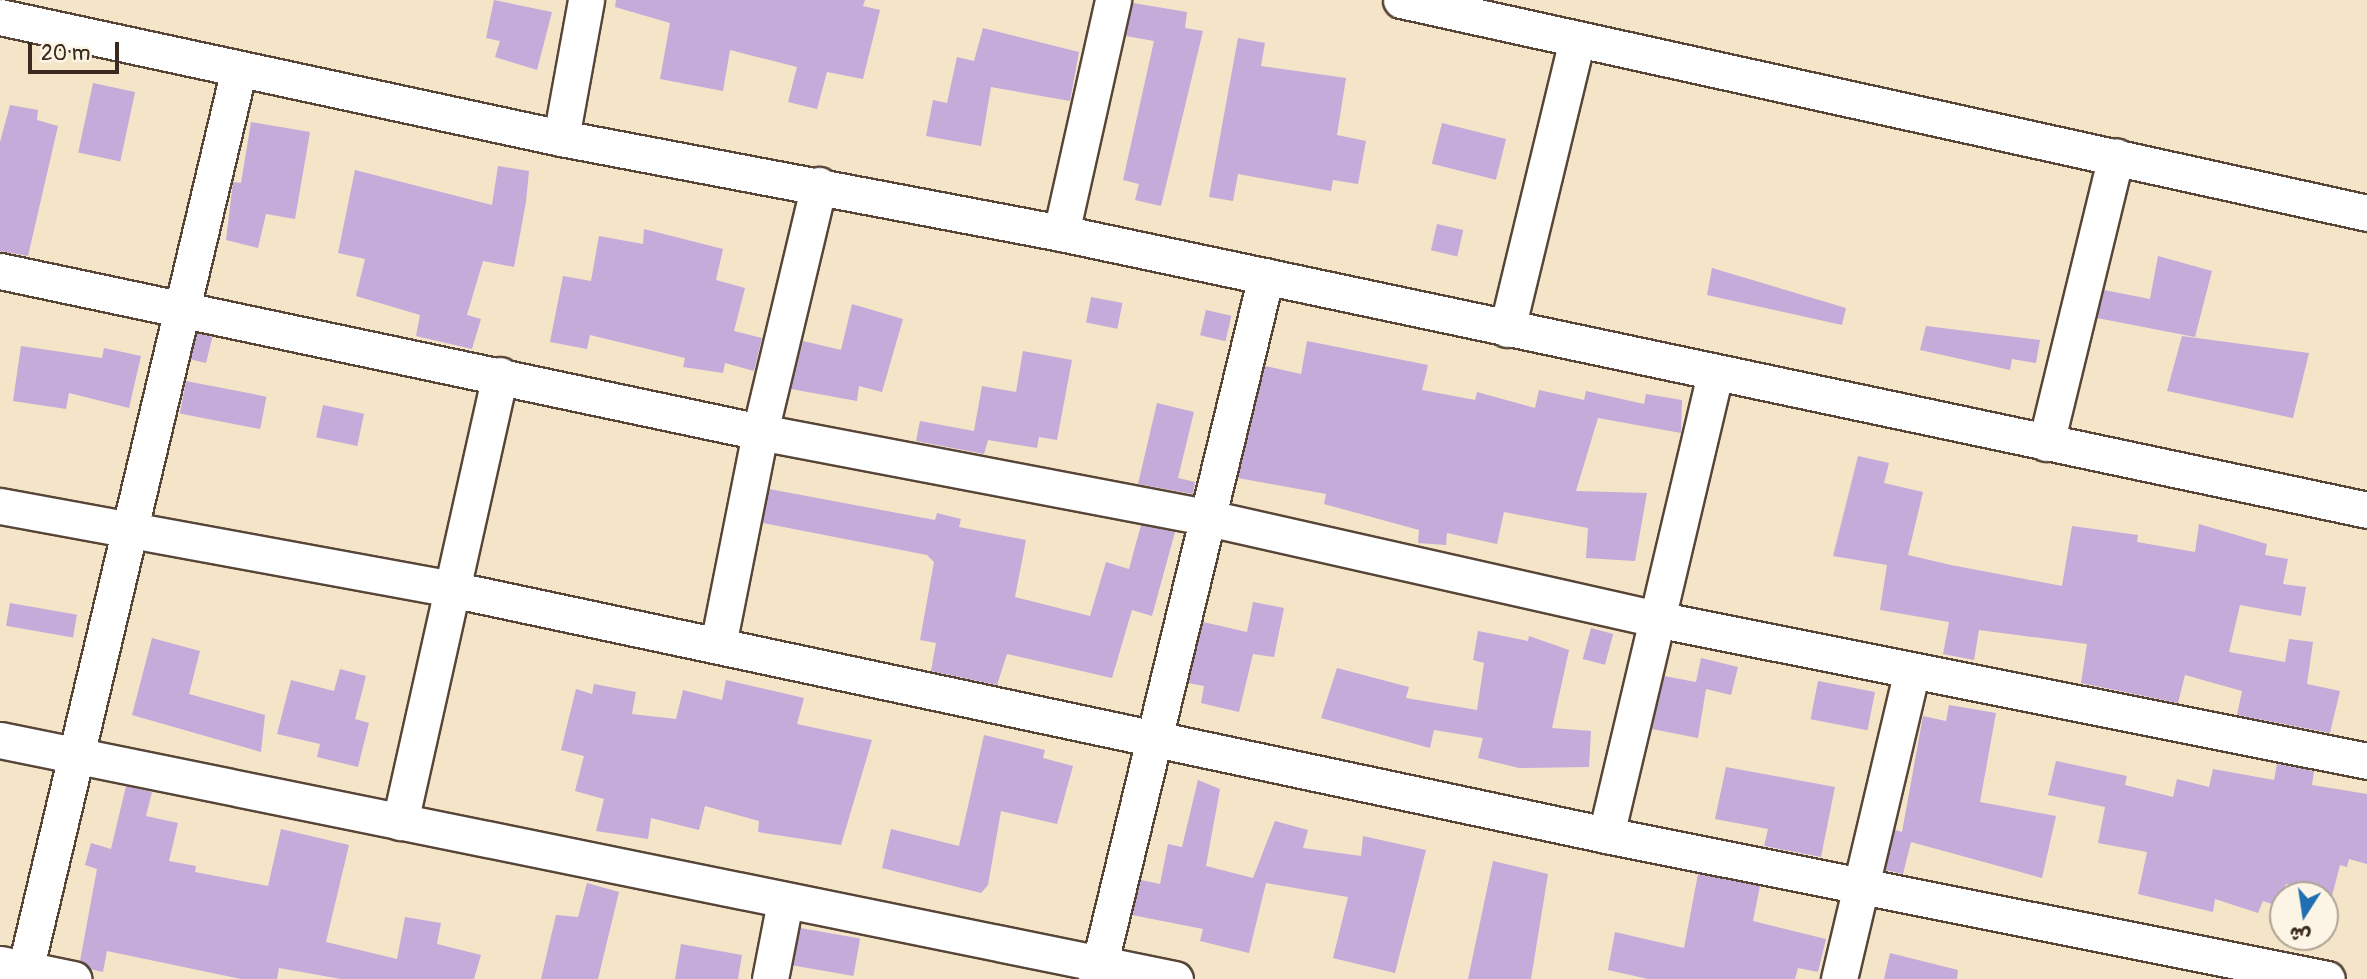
<!DOCTYPE html>
<html>
<head>
<meta charset="utf-8">
<style>
  body { margin:0 }
  #map { position:relative; width:2367px; height:979px; overflow:hidden; background:#f4e4c8; font-family:Pangolin,"Playpen Sans Arabic",sans-serif }
  div>[style] { position:absolute }
  .building>* { inset:0; background:#c4abda; transform-origin:0 0 }
  .roads { filter:drop-shadow(2px 0 #574638) drop-shadow(-2px 0 #574638) drop-shadow(0 2px #574638) drop-shadow(0 -2px #574638) }
  .minor>* { height:35px; margin:-17.5px; padding:0 17.5px; transform-origin:17.5px; border-radius:17.5px; background:#fff }
  span { translate:-50% -50%; white-space:nowrap; text-align:center; line-height:1.15; -webkit-text-stroke:5px #fcf5e5; paint-order:stroke }
  .north { position:absolute; left:2269px; top:881px; width:70px; height:70px; box-sizing:border-box; background:#fcf5e5; border:2px solid #afa495; border-radius:50%; rotate:192deg; font-size:19px; font-weight:700; line-height:28px; text-align:center; color:#3b2a1e }
  .north::after { content:''; display:block; margin:auto; width:24px; height:32px; background:#1f6fb2; clip-path:polygon(50% 0,100% 100%,50% 72%,0 100%) }
  .scale { position:absolute; left:28px; top:42px; width:91px; height:32px; box-sizing:border-box; border:4px solid #3b2a1e; border-top:0; padding-left:9px; font-size:21px; line-height:24px; white-space:nowrap; color:#3b2a1e; -webkit-text-stroke:5px #fcf5e5; paint-order:stroke }
</style>
</head>
<body>
<div id="map">
  <div class="building">
    <i style="clip-path:polygon(494px 0,552px 12px,537px 70px,495px 57px,500px 41px,486px 38px)"></i>
    <i style="clip-path:polygon(616px 0,865px 0,863px 6px,880px 10px,863px 79px,827px 72px,817px 109px,788px 102px,797px 67px,730px 50px,723px 91px,660px 79px,670px 23px,615px 7px)"></i>
    <i style="clip-path:polygon(1133px 3px,1187px 12px,1185px 28px,1203px 31px,1161px 206px,1135px 200px,1139px 184px,1123px 180px,1154px 41px,1126px 36px)"></i>
    <i style="clip-path:polygon(983px 28px,1079px 52px,1070px 101px,991px 87px,981px 146px,926px 136px,933px 100px,947px 103px,957px 57px,974px 61px)"></i>
    <i style="clip-path:polygon(1238px 38px,1265px 43px,1261px 66px,1346px 78px,1337px 135px,1366px 141px,1358px 184px,1333px 180px,1331px 191px,1238px 174px,1233px 201px,1209px 197px)"></i>
    <i style="left:93px;top:83px;width:43px;height:71px;rotate:12deg"></i>
    <i style="clip-path:polygon(10px 105px,38px 110px,37px 120px,58px 126px,28px 256px,0 251px,0 142px)"></i>
    <i style="clip-path:polygon(251px 122px,310px 132px,295px 219px,266px 214px,258px 248px,226px 240px,233px 182px,241px 183px)"></i>
    <i style="left:1442px;top:123px;width:66px;height:42px;rotate:14deg"></i>
    <i style="clip-path:polygon(498px 166px,529px 171px,526px 202px,514px 267px,483px 261px,467px 315px,481px 319px,472px 349px,416px 336px,420px 315px,356px 296px,365px 259px,338px 253px,355px 170px,492px 205px)"></i>
    <i style="left:1437px;top:224px;width:27px;height:27px;rotate:13deg"></i>
    <i style="clip-path:polygon(644px 229px,723px 249px,716px 280px,745px 288px,734px 331px,762px 338px,754px 371px,725px 363px,723px 373px,683px 367px,685px 358px,590px 335px,587px 349px,550px 342px,563px 276px,591px 281px,599px 236px,643px 244px)"></i>
    <i style="clip-path:polygon(2158px 256px,2212px 271px,2195px 337px,2097px 318px,2104px 290px,2150px 299px)"></i>
    <i style="clip-path:polygon(1712px 268px,1846px 308px,1842px 325px,1707px 295px)"></i>
    <i style="left:1091px;top:297px;width:32px;height:26px;rotate:11deg"></i>
    <i style="clip-path:polygon(852px 304px,903px 319px,882px 392px,859px 386px,857px 401px,791px 389px,803px 341px,841px 350px)"></i>
    <i style="left:1206px;top:310px;width:26px;height:26px;rotate:13deg"></i>
    <i style="clip-path:polygon(1926px 326px,2040px 340px,2036px 363px,2012px 359px,2010px 370px,1920px 350px)"></i>
    <i style="left:197px;top:333px;width:16px;height:27px;rotate:14deg"></i>
    <i style="clip-path:polygon(2182px 336px,2309px 353px,2293px 418px,2167px 391px)"></i>
    <i style="clip-path:polygon(1307px 341px,1428px 365px,1422px 390px,1475px 400px,1477px 392px,1535px 408px,1539px 390px,1584px 400px,1586px 391px,1644px 404px,1646px 394px,1682px 400px,1681px 433px,1598px 418px,1576px 491px,1647px 493px,1635px 561px,1586px 558px,1588px 528px,1504px 512px,1497px 544px,1447px 533px,1446px 545px,1418px 543px,1419px 530px,1324px 504px,1326px 494px,1238px 478px,1265px 366px,1301px 374px)"></i>
    <i style="clip-path:polygon(21px 346px,102px 358px,104px 348px,141px 356px,129px 408px,69px 393px,66px 409px,13px 401px)"></i>
    <i style="clip-path:polygon(1023px 351px,1072px 360px,1057px 440px,1039px 437px,1037px 448px,988px 440px,984px 454px,916px 441px,920px 421px,974px 431px,982px 386px,1016px 392px)"></i>
    <i style="left:186px;top:381px;width:82px;height:33px;rotate:11deg"></i>
    <i style="clip-path:polygon(1157px 403px,1194px 412px,1178px 478px,1195px 482px,1193px 494px,1138px 484px)"></i>
    <i style="left:323px;top:405px;width:42px;height:33px;rotate:12deg"></i>
    <i style="clip-path:polygon(1858px 456px,1889px 463px,1884px 483px,1923px 492px,1908px 555px,1951px 565px,2062px 586px,2072px 526px,2138px 535px,2137px 542px,2195px 552px,2199px 524px,2267px 544px,2265px 555px,2288px 559px,2283px 584px,2306px 587px,2301px 616px,2240px 605px,2229px 652px,2285px 662px,2289px 639px,2313px 642px,2307px 684px,2340px 691px,2330px 733px,2237px 715px,2242px 691px,2185px 675px,2178px 703px,2081px 683px,2087px 644px,1979px 630px,1974px 660px,1943px 654px,1949px 622px,1880px 610px,1887px 565px,1833px 556px)"></i>
    <i style="clip-path:polygon(769px 489px,935px 520px,937px 513px,961px 519px,959px 527px,1026px 540px,1015px 597px,1090px 616px,1106px 562px,1129px 569px,1141px 525px,1175px 532px,1152px 616px,1132px 610px,1112px 678px,1007px 654px,997px 685px,931px 671px,936px 643px,920px 640px,934px 562px,927px 555px,763px 523px)"></i>
    <i style="clip-path:polygon(1253px 602px,1284px 608px,1274px 657px,1253px 654px,1239px 712px,1201px 703px,1204px 686px,1188px 683px,1203px 622px,1247px 632px)"></i>
    <i style="left:10px;top:603px;width:68px;height:23px;rotate:10deg"></i>
    <i style="left:1591px;top:628px;width:23px;height:32px;rotate:15deg"></i>
    <i style="clip-path:polygon(1478px 631px,1528px 641px,1529px 636px,1569px 650px,1552px 728px,1591px 731px,1589px 767px,1519px 768px,1478px 758px,1483px 738px,1434px 730px,1430px 748px,1321px 718px,1337px 668px,1409px 687px,1406px 698px,1477px 710px,1484px 663px,1473px 660px)"></i>
    <i style="clip-path:polygon(152px 638px,200px 651px,189px 694px,265px 715px,261px 752px,132px 715px)"></i>
    <i style="clip-path:polygon(1701px 658px,1738px 667px,1731px 695px,1706px 689px,1698px 738px,1652px 729px,1664px 676px,1696px 682px)"></i>
    <i style="clip-path:polygon(340px 669px,366px 676px,355px 719px,369px 723px,358px 767px,317px 757px,320px 744px,277px 734px,291px 680px,334px 691px)"></i>
    <i style="clip-path:polygon(726px 680px,804px 698px,797px 724px,872px 740px,841px 845px,758px 832px,759px 821px,705px 806px,699px 830px,651px 818px,648px 839px,596px 831px,604px 799px,575px 791px,584px 756px,561px 750px,576px 689px,592px 694px,594px 684px,636px 692px,632px 714px,676px 719px,683px 690px,722px 700px)"></i>
    <i style="left:1818px;top:681px;width:58px;height:39px;rotate:11deg"></i>
    <i style="clip-path:polygon(1949px 705px,1996px 713px,1980px 802px,2056px 816px,2042px 878px,1911px 842px,1903px 874px,1885px 870px,1895px 830px,1902px 832px,1923px 716px,1946px 721px)"></i>
    <i style="clip-path:polygon(984px 735px,1045px 750px,1043px 758px,1073px 766px,1057px 824px,1001px 811px,988px 885px,981px 893px,882px 868px,891px 829px,959px 846px)"></i>
    <i style="clip-path:polygon(2056px 761px,2127px 776px,2125px 785px,2173px 797px,2177px 779px,2209px 787px,2213px 769px,2274px 780px,2277px 764px,2314px 771px,2312px 785px,2367px 794px,2367px 864px,2349px 859px,2347px 867px,2340px 865px,2332px 896px,2286px 884px,2278px 906px,2263px 901px,2258px 913px,2215px 899px,2213px 912px,2138px 894px,2147px 852px,2098px 843px,2105px 807px,2048px 795px)"></i>
    <i style="clip-path:polygon(1726px 767px,1835px 787px,1821px 857px,1764px 846px,1768px 829px,1715px 819px)"></i>
    <i style="clip-path:polygon(1198px 780px,1220px 789px,1206px 866px,1253px 878px,1275px 821px,1308px 830px,1303px 848px,1361px 856px,1363px 836px,1426px 850px,1395px 973px,1333px 958px,1348px 897px,1266px 883px,1249px 953px,1200px 941px,1203px 929px,1132px 915px,1141px 880px,1160px 884px,1168px 844px,1182px 847px)"></i>
    <i style="clip-path:polygon(126px 786px,152px 792px,146px 816px,178px 823px,169px 861px,196px 866px,195px 872px,268px 886px,281px 829px,349px 845px,326px 942px,397px 959px,405px 917px,441px 923px,437px 944px,481px 955px,474px 979px,341px 979px,279px 968px,277px 979px,241px 979px,107px 951px,103px 972px,90px 969px,80px 961px,97px 869px,85px 865px,91px 843px,111px 849px)"></i>
    <i style="clip-path:polygon(1493px 861px,1548px 874px,1531px 979px,1468px 979px)"></i>
    <i style="clip-path:polygon(1698px 874px,1760px 886px,1753px 921px,1826px 939px,1818px 972px,1798px 968px,1795px 979px,1648px 979px,1608px 970px,1615px 932px,1684px 948px)"></i>
    <i style="clip-path:polygon(587px 883px,619px 892px,598px 979px,541px 979px,556px 915px,578px 917px)"></i>
    <i style="left:800px;top:928px;width:61px;height:38px;rotate:10deg"></i>
    <i style="clip-path:polygon(681px 944px,742px 955px,738px 979px,675px 979px)"></i>
    <i style="clip-path:polygon(1890px 953px,1958px 970px,1957px 979px,1884px 979px)"></i>
  </div>
  <div class="roads">
    <div class="minor">
      <i style="left:1401px;top:0;width:989px;rotate:12.43deg"></i>
      <i style="left:0;top:17px;width:574px;rotate:12.17deg"></i>
      <i style="left:561px;top:138px;width:509px;rotate:10.76deg"></i>
      <i style="left:1061px;top:233px;width:1335px;rotate:11.97deg"></i>
      <i style="left:561px;top:138px;width:140px;rotate:-79.7deg"></i>
      <i style="left:1061px;top:233px;width:239px;rotate:-77.4deg"></i>
      <i style="left:0;top:271px;width:777px;rotate:11.96deg"></i>
      <i style="left:760px;top:432px;width:452px;rotate:10.8deg"></i>
      <i style="left:1204px;top:517px;width:463px;rotate:12.7deg"></i>
      <i style="left:1656px;top:619px;width:725px;rotate:11.29deg"></i>
      <i style="left:1507px;top:329px;width:298px;rotate:-76.4deg"></i>
      <i style="left:2046px;top:443px;width:295px;rotate:-76.3deg"></i>
      <i style="left:0;top:506px;width:459px;rotate:10.4deg"></i>
      <i style="left:451px;top:589px;width:1181px;rotate:12.02deg"></i>
      <i style="left:1606px;top:835px;width:735px;rotate:11.29deg"></i>
      <i style="left:718px;top:645px;width:217px;rotate:-78.8deg"></i>
      <i style="left:760px;top:432px;width:254px;rotate:-76.6deg"></i>
      <i style="left:0;top:740px;width:1199px;rotate:11.5deg"></i>
      <i style="left:400px;top:822px;width:458px;rotate:-77.4deg"></i>
      <i style="left:1606px;top:835px;width:473px;rotate:-76.7deg"></i>
      <i style="left:0;top:964px;width:75px;rotate:11.6deg"></i>
      <i style="left:23px;top:979px;width:935px;rotate:-76.65deg"></i>
      <i style="left:770px;top:979px;width:78px;rotate:-79deg"></i>
      <i style="left:1096px;top:979px;width:723px;rotate:-76.41deg"></i>
      <i style="left:1839px;top:979px;width:317px;rotate:-76.7deg"></i>
    </div>
  </div>
  <div class="north">ش</div>
  <div class="scale">20 m</div>
</div>
</body>
</html>
